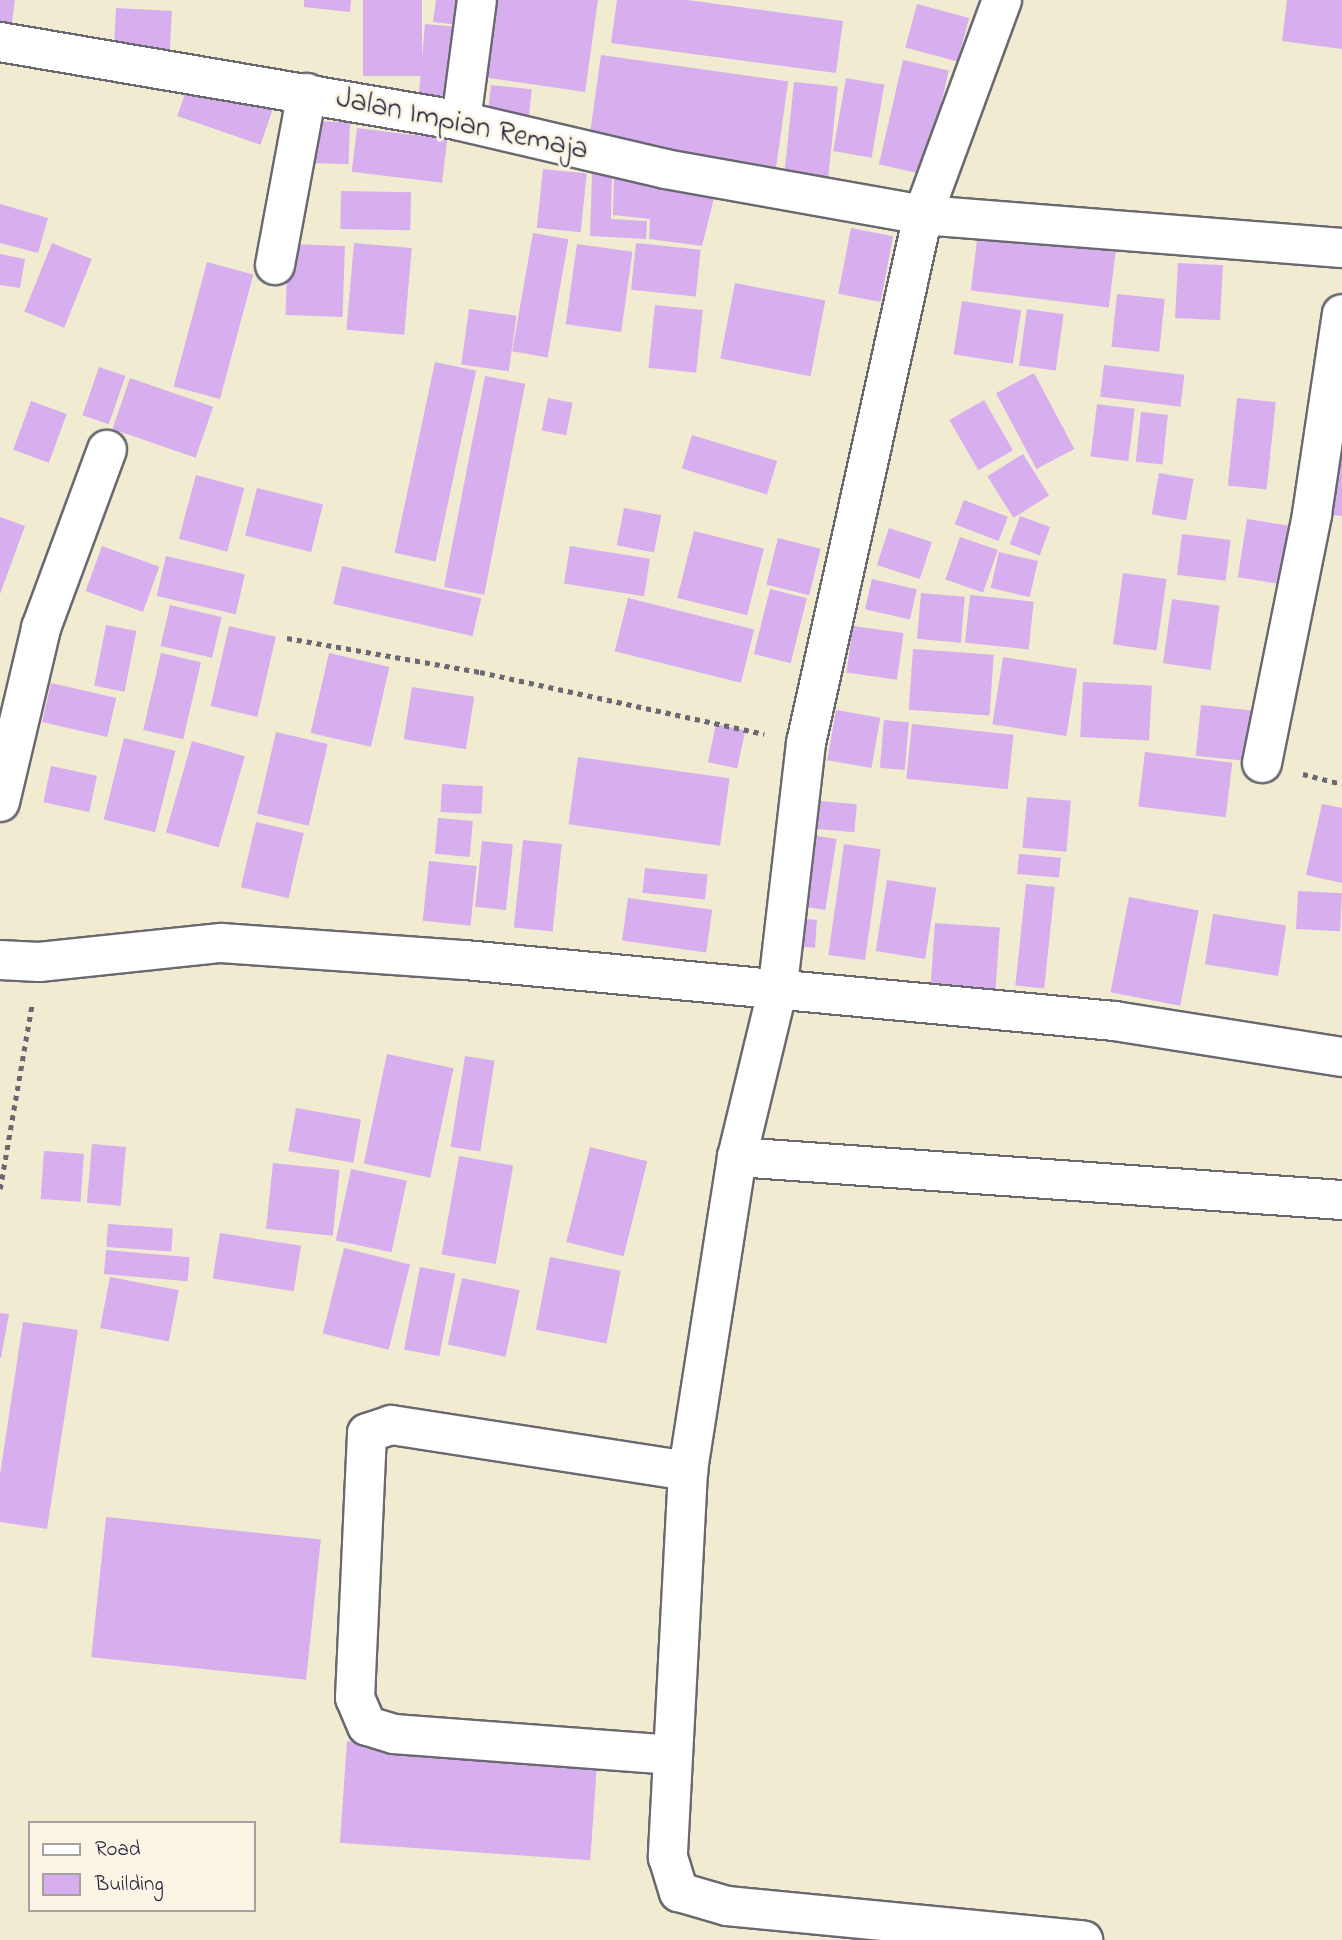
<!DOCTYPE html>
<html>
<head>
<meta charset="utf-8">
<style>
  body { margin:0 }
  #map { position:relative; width:1342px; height:1940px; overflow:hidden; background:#f1ebd1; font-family:"Indie Flower",sans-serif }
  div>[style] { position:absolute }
  .building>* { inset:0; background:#d7afef; transform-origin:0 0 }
  .path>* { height:4.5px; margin-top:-2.25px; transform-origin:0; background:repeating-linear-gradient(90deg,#6a6870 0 5px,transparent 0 10px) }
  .roads { filter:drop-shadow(2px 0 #6a6870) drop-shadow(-2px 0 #6a6870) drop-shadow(0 2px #6a6870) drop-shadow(0 -2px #6a6870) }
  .minor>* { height:38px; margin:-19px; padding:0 19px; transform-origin:19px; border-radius:19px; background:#fff }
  span { translate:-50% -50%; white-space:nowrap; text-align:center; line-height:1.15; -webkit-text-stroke:6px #fcf5e5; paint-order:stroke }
  .street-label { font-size:30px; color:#22223b }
  .legend { position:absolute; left:28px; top:1821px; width:228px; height:91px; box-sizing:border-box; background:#fcf5e5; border:2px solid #a5a1a1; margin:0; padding:9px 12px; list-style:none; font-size:21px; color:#22223b }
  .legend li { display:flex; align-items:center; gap:14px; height:35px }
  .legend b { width:35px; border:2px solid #a5a1a1 }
</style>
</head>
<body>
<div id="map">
  <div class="building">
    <i style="clip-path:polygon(0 0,15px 0,11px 30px,0 28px)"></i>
    <i style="clip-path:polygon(304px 0,351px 0,350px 12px,304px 7px)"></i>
    <i style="left:363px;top:0;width:59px;height:76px"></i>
    <i style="clip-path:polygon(436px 0,471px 0,468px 26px,433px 22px)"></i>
    <i style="clip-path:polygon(493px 0,598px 0,585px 92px,482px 77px)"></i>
    <i style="clip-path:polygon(617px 0,687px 0,843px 21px,836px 73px,611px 43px)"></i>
    <i style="clip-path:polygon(1287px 0,1342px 0,1342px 49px,1282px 41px)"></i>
    <i style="left:917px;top:4px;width:54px;height:45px;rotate:15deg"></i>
    <i style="left:116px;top:8px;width:56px;height:46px;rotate:3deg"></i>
    <i style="left:425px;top:24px;width:35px;height:81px;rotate:5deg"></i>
    <i style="left:601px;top:55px;width:189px;height:90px;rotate:8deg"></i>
    <i style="left:903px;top:60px;width:47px;height:107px;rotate:13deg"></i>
    <i style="left:846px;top:78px;width:39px;height:74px;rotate:10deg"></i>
    <i style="left:189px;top:82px;width:88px;height:36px;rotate:19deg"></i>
    <i style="left:794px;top:82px;width:44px;height:104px;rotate:6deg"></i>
    <i style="left:491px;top:85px;width:41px;height:37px;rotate:6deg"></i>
    <i style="left:313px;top:121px;width:37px;height:42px;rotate:2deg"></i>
    <i style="left:357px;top:128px;width:91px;height:44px;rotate:7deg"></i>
    <i style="left:543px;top:169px;width:44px;height:59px;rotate:6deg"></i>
    <i style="clip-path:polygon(592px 174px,612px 174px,611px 219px,647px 221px,646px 239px,590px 236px)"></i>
    <i style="clip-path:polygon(614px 174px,714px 198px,702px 246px,649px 239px,650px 219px,613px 215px)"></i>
    <i style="left:341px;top:191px;width:70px;height:38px;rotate:1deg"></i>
    <i style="clip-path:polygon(0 204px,48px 218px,38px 253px,0 243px)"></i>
    <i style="left:851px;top:228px;width:43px;height:67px;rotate:11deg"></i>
    <i style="left:978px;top:232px;width:139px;height:59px;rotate:7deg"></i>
    <i style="left:533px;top:233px;width:36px;height:120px;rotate:10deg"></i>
    <i style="left:52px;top:243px;width:43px;height:74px;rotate:22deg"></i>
    <i style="left:354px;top:243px;width:58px;height:87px;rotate:5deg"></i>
    <i style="left:636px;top:243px;width:65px;height:47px;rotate:6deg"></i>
    <i style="left:288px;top:244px;width:57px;height:71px;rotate:2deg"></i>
    <i style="left:577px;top:244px;width:56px;height:81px;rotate:8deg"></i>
    <i style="clip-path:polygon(0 254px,25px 259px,20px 288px,0 285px)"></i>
    <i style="left:207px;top:262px;width:48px;height:129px;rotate:15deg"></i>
    <i style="left:1178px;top:263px;width:45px;height:55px;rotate:3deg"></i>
    <i style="left:735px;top:283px;width:92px;height:77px;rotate:11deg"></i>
    <i style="left:1117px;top:294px;width:48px;height:53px;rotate:6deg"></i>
    <i style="left:962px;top:301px;width:60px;height:54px;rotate:9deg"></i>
    <i style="left:655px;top:305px;width:48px;height:63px;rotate:6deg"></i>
    <i style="left:469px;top:309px;width:48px;height:56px;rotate:8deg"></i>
    <i style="left:1027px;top:309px;width:37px;height:57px;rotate:8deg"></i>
    <i style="left:435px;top:362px;width:42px;height:195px;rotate:12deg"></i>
    <i style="left:1104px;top:365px;width:81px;height:32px;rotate:7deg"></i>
    <i style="left:99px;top:367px;width:28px;height:51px;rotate:19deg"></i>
    <i style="left:1034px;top:373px;width:86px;height:43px;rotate:62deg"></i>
    <i style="left:485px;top:376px;width:41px;height:215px;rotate:11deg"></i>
    <i style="left:130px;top:378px;width:88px;height:54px;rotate:19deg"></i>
    <i style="left:548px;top:398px;width:25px;height:33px;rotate:11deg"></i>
    <i style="left:1237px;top:398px;width:39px;height:88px;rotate:6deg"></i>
    <i style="left:984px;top:400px;width:58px;height:40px;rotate:60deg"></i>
    <i style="left:31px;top:401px;width:38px;height:52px;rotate:20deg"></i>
    <i style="left:1097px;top:404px;width:38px;height:53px;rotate:7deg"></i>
    <i style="left:1141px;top:412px;width:27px;height:50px;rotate:6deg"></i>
    <i style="left:692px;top:435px;width:89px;height:35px;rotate:17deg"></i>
    <i style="left:1023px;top:454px;width:49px;height:42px;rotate:58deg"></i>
    <i style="clip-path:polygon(1338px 455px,1342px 455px,1342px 516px,1333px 515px)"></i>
    <i style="left:1159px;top:473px;width:35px;height:42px;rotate:10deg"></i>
    <i style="left:196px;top:475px;width:50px;height:66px;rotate:15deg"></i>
    <i style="left:257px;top:488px;width:68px;height:49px;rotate:14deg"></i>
    <i style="left:964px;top:500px;width:47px;height:26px;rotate:21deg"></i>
    <i style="left:624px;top:508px;width:38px;height:38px;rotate:11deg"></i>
    <i style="left:1020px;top:516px;width:32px;height:30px;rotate:20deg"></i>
    <i style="clip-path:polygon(0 517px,25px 526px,0 594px)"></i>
    <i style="left:1247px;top:519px;width:54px;height:59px;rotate:9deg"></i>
    <i style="left:889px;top:528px;width:45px;height:39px;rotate:18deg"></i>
    <i style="left:694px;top:531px;width:72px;height:69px;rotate:14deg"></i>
    <i style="left:1182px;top:534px;width:49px;height:41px;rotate:7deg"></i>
    <i style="left:960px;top:537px;width:40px;height:45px;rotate:19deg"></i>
    <i style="left:778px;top:538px;width:44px;height:48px;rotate:14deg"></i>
    <i style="left:102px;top:546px;width:61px;height:48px;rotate:20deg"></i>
    <i style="left:570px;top:546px;width:81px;height:38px;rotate:9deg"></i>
    <i style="left:999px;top:552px;width:40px;height:37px;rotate:13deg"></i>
    <i style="left:166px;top:556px;width:81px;height:41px;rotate:13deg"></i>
    <i style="left:342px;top:566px;width:143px;height:39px;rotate:13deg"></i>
    <i style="left:1123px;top:573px;width:44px;height:72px;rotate:8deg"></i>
    <i style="left:872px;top:579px;width:46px;height:31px;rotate:13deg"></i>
    <i style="left:770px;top:589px;width:38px;height:67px;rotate:14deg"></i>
    <i style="left:921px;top:593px;width:44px;height:46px;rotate:5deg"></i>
    <i style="left:970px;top:595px;width:64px;height:48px;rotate:6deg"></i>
    <i style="left:628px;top:598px;width:130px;height:55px;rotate:14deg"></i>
    <i style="left:1172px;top:599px;width:48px;height:65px;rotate:8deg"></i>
    <i style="left:170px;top:605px;width:53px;height:42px;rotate:13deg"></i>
    <i style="left:106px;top:625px;width:31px;height:62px;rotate:11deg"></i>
    <i style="left:229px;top:626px;width:48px;height:82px;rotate:13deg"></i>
    <i style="left:853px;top:626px;width:51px;height:47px;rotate:8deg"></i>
    <i style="left:913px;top:649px;width:81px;height:61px;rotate:4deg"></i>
    <i style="left:161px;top:653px;width:41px;height:79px;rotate:13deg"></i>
    <i style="left:329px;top:653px;width:62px;height:82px;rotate:13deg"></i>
    <i style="left:1003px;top:657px;width:75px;height:68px;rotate:9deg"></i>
    <i style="left:1083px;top:682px;width:69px;height:55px;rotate:3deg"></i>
    <i style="left:51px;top:683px;width:67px;height:40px;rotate:13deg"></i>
    <i style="left:412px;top:687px;width:63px;height:53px;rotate:9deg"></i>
    <i style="left:1201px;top:705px;width:54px;height:51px;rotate:6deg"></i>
    <i style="left:836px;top:710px;width:45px;height:51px;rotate:10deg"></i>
    <i style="left:884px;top:720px;width:25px;height:48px;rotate:5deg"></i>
    <i style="left:716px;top:724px;width:30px;height:39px;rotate:12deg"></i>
    <i style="left:912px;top:724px;width:102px;height:55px;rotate:6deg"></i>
    <i style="left:276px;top:732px;width:53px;height:84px;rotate:13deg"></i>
    <i style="left:124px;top:738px;width:53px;height:84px;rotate:14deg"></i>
    <i style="left:192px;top:741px;width:55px;height:95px;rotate:16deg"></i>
    <i style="left:1145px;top:752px;width:88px;height:55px;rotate:7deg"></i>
    <i style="left:578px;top:757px;width:153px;height:68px;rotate:8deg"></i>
    <i style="left:51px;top:766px;width:47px;height:37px;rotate:12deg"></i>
    <i style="left:442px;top:784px;width:41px;height:28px;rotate:3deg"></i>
    <i style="left:1027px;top:797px;width:44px;height:51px;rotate:5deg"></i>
    <i style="left:808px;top:800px;width:49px;height:28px;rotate:5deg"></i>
    <i style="clip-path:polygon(1322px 804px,1342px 808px,1342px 883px,1306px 875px)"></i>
    <i style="left:438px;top:818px;width:35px;height:36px;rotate:5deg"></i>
    <i style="left:256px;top:822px;width:49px;height:67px;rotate:13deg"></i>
    <i style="left:805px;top:834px;width:32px;height:72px;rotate:9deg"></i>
    <i style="left:523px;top:840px;width:39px;height:88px;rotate:6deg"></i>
    <i style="left:482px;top:841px;width:31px;height:66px;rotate:6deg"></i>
    <i style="left:844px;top:844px;width:37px;height:112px;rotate:8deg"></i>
    <i style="left:1019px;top:854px;width:42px;height:20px;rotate:5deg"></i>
    <i style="left:429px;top:861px;width:48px;height:60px;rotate:6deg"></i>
    <i style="left:645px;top:868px;width:63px;height:25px;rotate:6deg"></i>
    <i style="left:887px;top:880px;width:50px;height:72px;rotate:9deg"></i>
    <i style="left:1026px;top:884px;width:29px;height:102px;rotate:6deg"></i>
    <i style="left:1298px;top:891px;width:44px;height:38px;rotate:3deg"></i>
    <i style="left:1129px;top:897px;width:71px;height:97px;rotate:11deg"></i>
    <i style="left:628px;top:898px;width:85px;height:43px;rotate:8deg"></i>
    <i style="left:1213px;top:914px;width:74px;height:51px;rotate:9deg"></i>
    <i style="left:791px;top:918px;width:26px;height:28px;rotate:4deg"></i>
    <i style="left:935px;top:923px;width:65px;height:62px;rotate:4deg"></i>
    <i style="left:387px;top:1054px;width:68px;height:112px;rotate:12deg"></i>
    <i style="left:465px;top:1056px;width:30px;height:92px;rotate:9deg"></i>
    <i style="left:296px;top:1108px;width:66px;height:44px;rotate:10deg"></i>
    <i style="left:92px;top:1144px;width:34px;height:59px;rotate:5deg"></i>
    <i style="left:590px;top:1147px;width:59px;height:98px;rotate:14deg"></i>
    <i style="left:44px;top:1151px;width:40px;height:48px;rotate:4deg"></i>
    <i style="left:459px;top:1156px;width:55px;height:100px;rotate:10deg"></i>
    <i style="left:273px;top:1163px;width:67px;height:66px;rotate:6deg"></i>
    <i style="left:351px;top:1169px;width:57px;height:73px;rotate:12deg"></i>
    <i style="left:108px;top:1224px;width:65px;height:23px;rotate:4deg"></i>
    <i style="left:220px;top:1233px;width:82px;height:46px;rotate:9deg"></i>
    <i style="left:344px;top:1248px;width:68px;height:88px;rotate:14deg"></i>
    <i style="left:106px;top:1250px;width:84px;height:24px;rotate:5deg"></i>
    <i style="left:550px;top:1257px;width:72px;height:74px;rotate:11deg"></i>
    <i style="left:420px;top:1267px;width:36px;height:84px;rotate:11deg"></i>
    <i style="left:110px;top:1277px;width:70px;height:52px;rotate:11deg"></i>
    <i style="left:462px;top:1278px;width:59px;height:68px;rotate:12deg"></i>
    <i style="clip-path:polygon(0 1313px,9px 1314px,1px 1358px,0 1358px)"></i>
    <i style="clip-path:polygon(23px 1322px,78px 1330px,47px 1529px,0 1522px,0 1475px)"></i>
    <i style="left:106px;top:1517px;width:216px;height:141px;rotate:6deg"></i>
    <i style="left:347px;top:1741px;width:251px;height:102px;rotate:4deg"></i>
  </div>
  <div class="path">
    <i style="left:287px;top:638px;width:196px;rotate:10deg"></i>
    <i style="left:480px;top:672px;width:291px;rotate:12.3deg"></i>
    <i style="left:1303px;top:774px;width:40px;rotate:14.4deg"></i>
    <i style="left:0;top:1189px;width:188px;rotate:-80.2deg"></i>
  </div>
  <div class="roads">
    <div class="minor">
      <i style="left:1002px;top:0;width:229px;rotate:110.2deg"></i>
      <i style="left:923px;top:215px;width:541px;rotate:102.49deg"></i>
      <i style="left:806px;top:743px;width:251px;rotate:96.6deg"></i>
      <i style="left:777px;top:992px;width:170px;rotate:103.6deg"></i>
      <i style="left:737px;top:1157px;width:318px;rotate:98.9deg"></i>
      <i style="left:688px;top:1471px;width:387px;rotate:93deg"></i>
      <i style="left:668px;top:1857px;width:37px;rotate:73deg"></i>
      <i style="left:679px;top:1892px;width:50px;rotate:16.3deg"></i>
      <i style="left:727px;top:1906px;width:358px;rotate:5.5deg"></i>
      <i style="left:0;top:42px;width:468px;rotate:9.7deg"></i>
      <i style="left:461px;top:121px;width:210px;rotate:13.2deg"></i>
      <i style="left:665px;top:169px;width:262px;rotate:10.1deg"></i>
      <i style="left:923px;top:215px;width:420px;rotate:4.5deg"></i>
      <i style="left:461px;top:121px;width:122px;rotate:-82.5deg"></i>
      <i style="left:275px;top:265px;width:175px;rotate:-79.5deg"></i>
      <i style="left:1262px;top:763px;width:254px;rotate:-78.6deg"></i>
      <i style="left:1312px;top:514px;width:202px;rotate:-81.5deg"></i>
      <i style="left:0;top:802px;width:179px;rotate:-76.7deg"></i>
      <i style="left:41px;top:628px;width:190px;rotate:-69.7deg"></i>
      <i style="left:0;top:960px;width:39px;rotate:3deg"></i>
      <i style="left:39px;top:962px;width:183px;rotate:-6deg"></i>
      <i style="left:221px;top:943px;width:245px;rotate:4deg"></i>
      <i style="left:465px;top:960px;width:652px;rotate:5.37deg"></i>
      <i style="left:1114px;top:1021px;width:231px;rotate:9deg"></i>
      <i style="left:737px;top:1157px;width:607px;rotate:4.07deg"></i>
      <i style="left:673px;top:1755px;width:280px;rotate:-175.7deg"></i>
      <i style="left:394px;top:1734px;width:28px;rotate:-163deg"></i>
      <i style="left:367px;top:1726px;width:30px;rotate:-113deg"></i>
      <i style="left:355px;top:1698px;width:265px;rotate:-87.4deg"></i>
      <i style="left:367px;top:1433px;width:25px;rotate:-18deg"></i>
      <i style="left:391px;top:1425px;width:301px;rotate:8.8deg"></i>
    </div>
  </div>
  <div class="street-label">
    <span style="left:462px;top:125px;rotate:12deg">Jalan Impian Remaja</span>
  </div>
  <ul class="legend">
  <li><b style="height:9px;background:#fff"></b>Road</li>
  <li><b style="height:19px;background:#d7afef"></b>Building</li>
  </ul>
</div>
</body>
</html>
